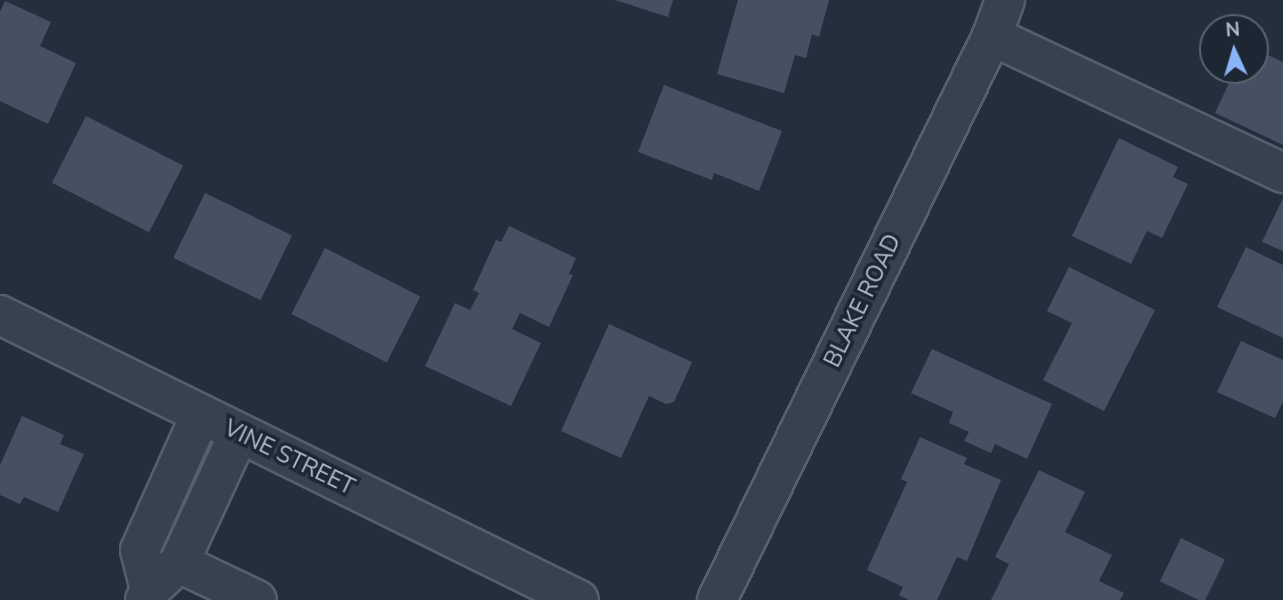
<!DOCTYPE html>
<html>
<head>
<meta charset="utf-8">
<style>
  body { margin:0 }
  #map { position:relative; width:1283px; height:600px; overflow:hidden; background:#242f3e; font-family:"Nunito Sans",sans-serif }
  div>[style] { position:absolute }
  .building>* { inset:0; background:#455162; transform-origin:0 0 }
  .roads { filter:drop-shadow(2px 0 #565f6c) drop-shadow(-2px 0 #565f6c) drop-shadow(0 2px #565f6c) drop-shadow(0 -2px #565f6c) }
  .minor>* { height:38px; margin:-19px; padding:0 19px; transform-origin:19px; border-radius:19px; background:#38414e }
  span { translate:-50% -50%; white-space:nowrap; text-align:center; line-height:1.15; -webkit-text-stroke:7px #1d2633; paint-order:stroke }
  .street-label { font-size:23px; color:#b4bcc9 }
  .north { position:absolute; left:1199px; top:14px; width:70px; height:70px; box-sizing:border-box; background:#1d2633; border:2px solid #59626f; border-radius:50%; rotate:356deg; font-size:19px; font-weight:700; line-height:28px; text-align:center; color:#b4bcc9 }
  .north::after { content:''; display:block; margin:auto; width:24px; height:32px; background:#8ab4f8; clip-path:polygon(50% 0,100% 100%,50% 72%,0 100%) }
</style>
</head>
<body>
<div id="map">
  <div class="building">
    <i style="clip-path:polygon(615px 0,673px 0,668px 17px)"></i>
    <i style="clip-path:polygon(738px 0,829px 0,819px 37px,812px 34px,806px 58px,795px 55px,784px 93px,717px 74px)"></i>
    <i style="clip-path:polygon(5px 1px,51px 22px,40px 46px,76px 63px,48px 124px,0 101px,0 12px)"></i>
    <i style="clip-path:polygon(1255px 49px,1283px 62px,1283px 145px,1215px 113px,1235px 70px,1255px 70px)"></i>
    <i style="clip-path:polygon(664px 85px,782px 131px,759px 191px,714px 173px,712px 180px,638px 152px)"></i>
    <i style="left:86px;top:116px;width:109px;height:75px;rotate:27deg"></i>
    <i style="clip-path:polygon(1119px 138px,1178px 167px,1173px 177px,1188px 184px,1162px 238px,1147px 231px,1131px 264px,1072px 236px)"></i>
    <i style="left:205px;top:193px;width:97px;height:72px;rotate:26deg"></i>
    <i style="clip-path:polygon(1283px 198px,1283px 251px,1262px 242px)"></i>
    <i style="clip-path:polygon(509px 226px,576px 258px,569px 274px,573px 275px,549px 327px,520px 313px,512px 329px,541px 343px,511px 406px,425px 366px,455px 303px,470px 310px,479px 293px,473px 290px,496px 240px,501px 242px)"></i>
    <i style="clip-path:polygon(1246px 247px,1283px 265px,1283px 338px,1217px 307px)"></i>
    <i style="left:325px;top:248px;width:107px;height:74px;rotate:27deg"></i>
    <i style="clip-path:polygon(1069px 267px,1155px 310px,1104px 411px,1043px 380px,1072px 323px,1047px 311px)"></i>
    <i style="clip-path:polygon(609px 324px,692px 362px,674px 402px,666px 404px,649px 396px,621px 458px,561px 431px)"></i>
    <i style="clip-path:polygon(1241px 341px,1283px 360px,1283px 402px,1275px 418px,1217px 392px)"></i>
    <i style="clip-path:polygon(932px 349px,1052px 404px,1027px 459px,995px 444px,991px 453px,964px 441px,969px 432px,949px 423px,953px 412px,911px 393px)"></i>
    <i style="clip-path:polygon(22px 416px,64px 435px,60px 444px,84px 454px,58px 512px,24px 497px,20px 504px,0 495px,0 465px)"></i>
    <i style="clip-path:polygon(920px 437px,967px 458px,964px 464px,1001px 480px,967px 561px,957px 557px,937px 600px,909px 600px,899px 595px,903px 587px,867px 570px,907px 482px,901px 479px)"></i>
    <i style="clip-path:polygon(1039px 470px,1085px 492px,1065px 532px,1112px 555px,1099px 581px,1124px 593px,1120px 600px,991px 600px,1009px 564px,995px 557px)"></i>
    <i style="left:1181px;top:538px;width:49px;height:48px;rotate:26deg"></i>
  </div>
  <div class="roads">
    <div class="minor">
      <i style="left:992px;top:36px;width:322px;rotate:25.2deg"></i>
      <i style="left:0;top:315px;width:645px;rotate:26.21deg"></i>
      <i style="left:179px;top:563px;width:86px;rotate:25.4deg"></i>
      <i style="left:150px;top:590px;width:41px;rotate:-104deg"></i>
      <i style="left:140px;top:550px;width:149px;rotate:-65.8deg"></i>
      <i style="left:145px;top:600px;width:11px;rotate:-63deg"></i>
      <i style="left:150px;top:590px;width:40px;rotate:-43deg"></i>
      <i style="left:179px;top:563px;width:143px;rotate:-65.2deg"></i>
      <i style="left:717px;top:600px;width:627px;rotate:-64.01deg"></i>
      <i style="left:992px;top:36px;width:38px;rotate:-70deg"></i>
    </div>
  </div>
  <div class="street-label">
    <span style="left:863px;top:301px;rotate:-64deg">BLAKE ROAD</span>
    <span style="left:289px;top:458px;rotate:26deg">VINE STREET</span>
  </div>
  <div class="north">N</div>
</div>
</body>
</html>
